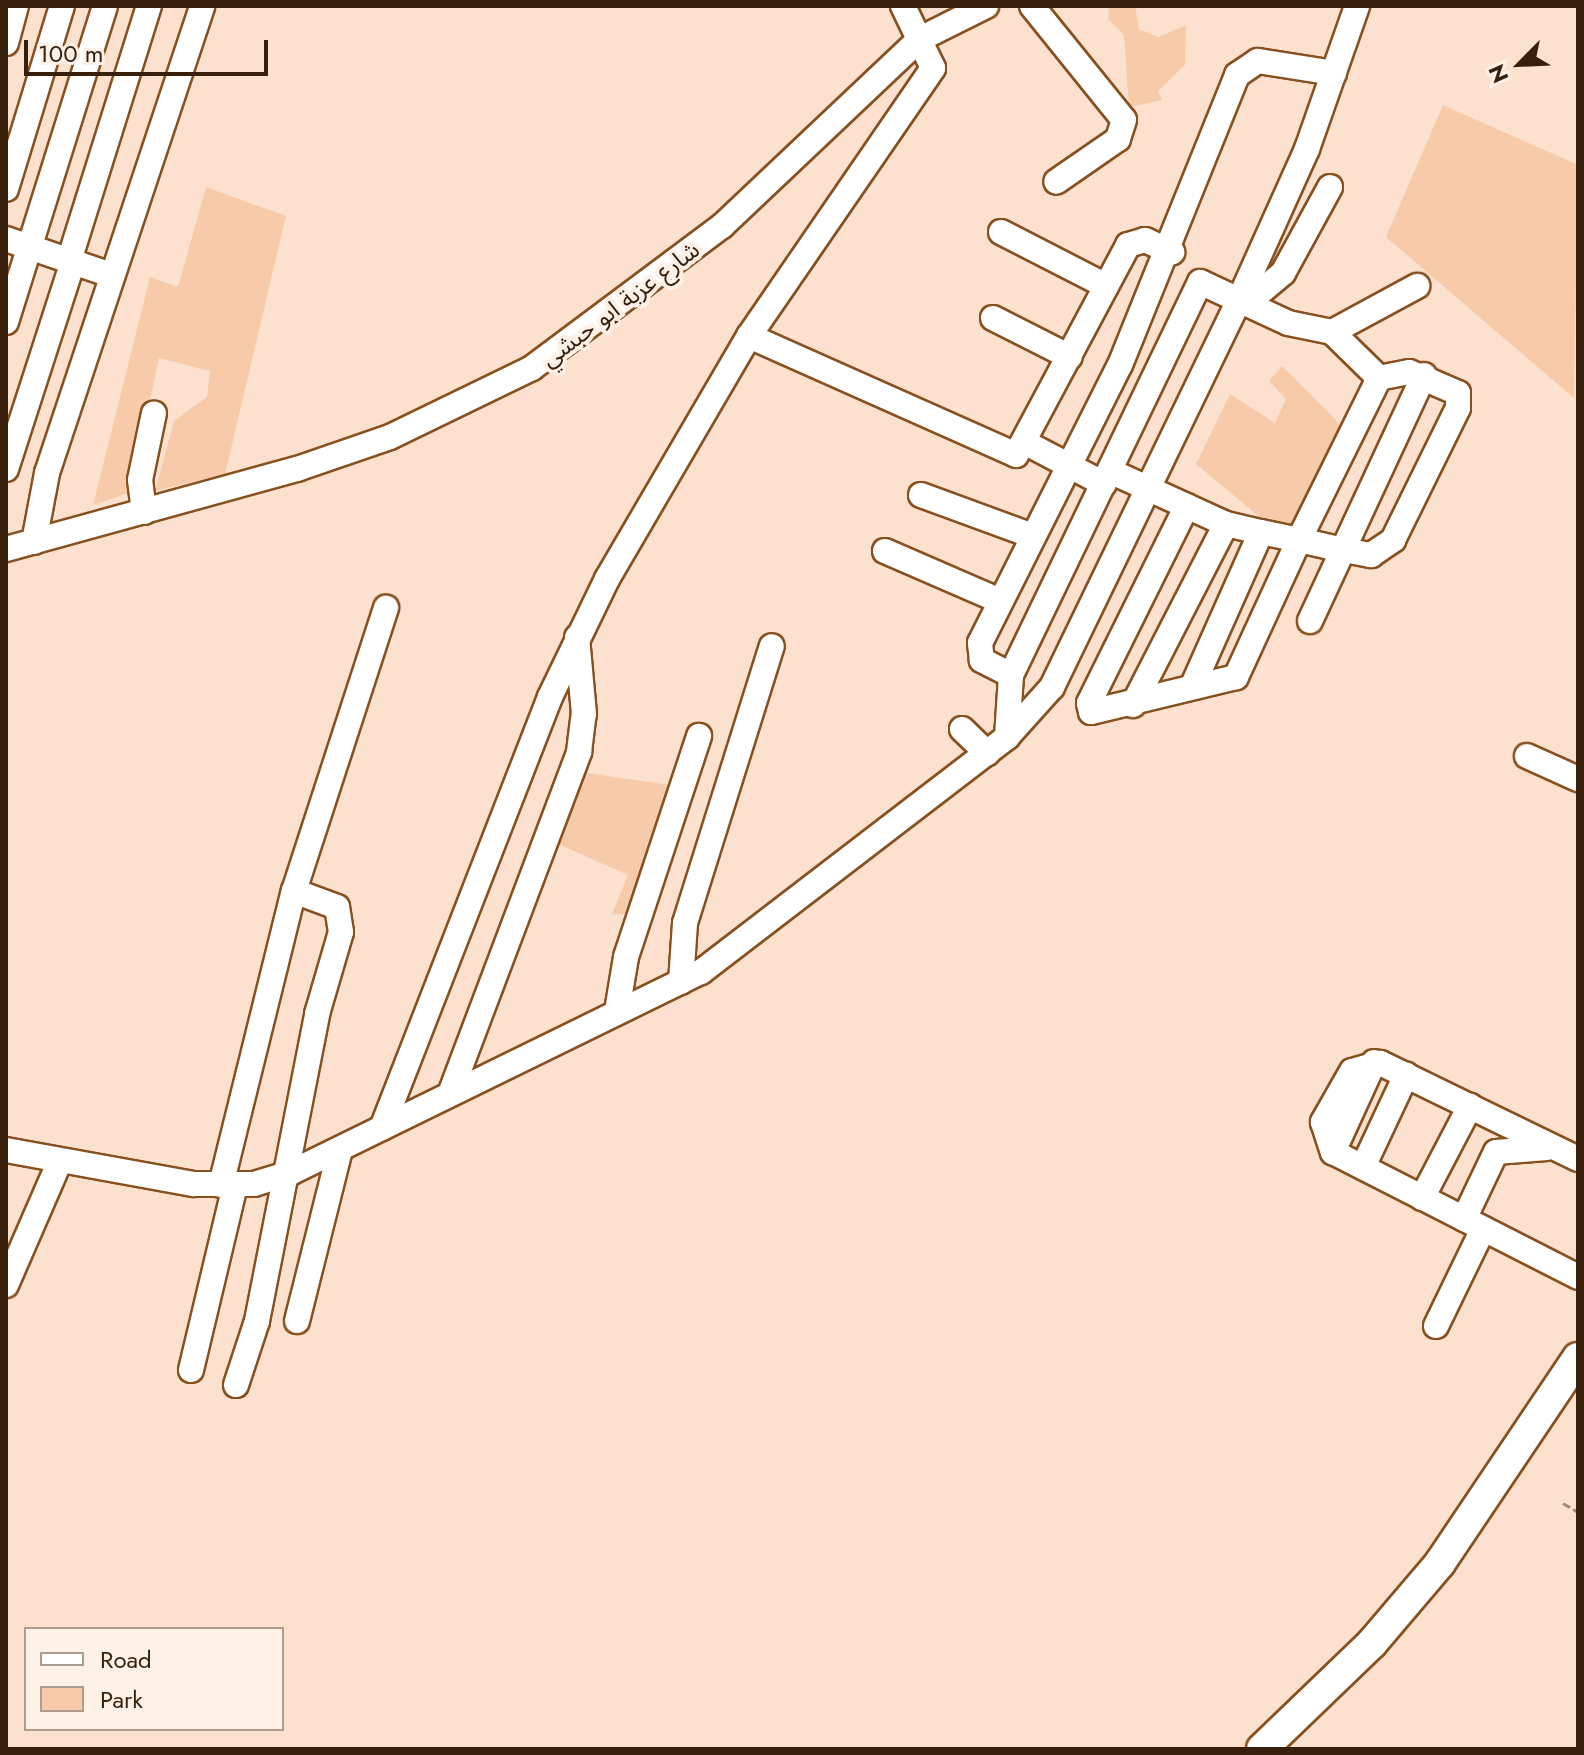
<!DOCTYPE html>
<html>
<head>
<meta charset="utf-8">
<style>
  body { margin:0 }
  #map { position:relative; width:1584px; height:1755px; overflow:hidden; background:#fbe1ce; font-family:Jost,"Noto Sans Arabic",sans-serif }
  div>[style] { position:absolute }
  .green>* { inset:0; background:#f7cbaa }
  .path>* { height:3px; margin-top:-1.5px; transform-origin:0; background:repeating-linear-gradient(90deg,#a08774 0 8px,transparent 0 12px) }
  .roads { filter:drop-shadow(2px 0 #88501f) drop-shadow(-2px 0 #88501f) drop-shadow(0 2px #88501f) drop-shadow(0 -2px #88501f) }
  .minor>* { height:24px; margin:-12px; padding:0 12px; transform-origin:12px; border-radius:12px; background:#fff }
  .major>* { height:30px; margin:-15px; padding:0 15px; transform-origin:15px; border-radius:15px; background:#fff }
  span { translate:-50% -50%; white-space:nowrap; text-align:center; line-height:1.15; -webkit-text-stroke:8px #fef1e7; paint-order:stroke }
  .street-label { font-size:24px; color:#371f0b }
  .frame { position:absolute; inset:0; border:8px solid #371f0b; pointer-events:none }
  .legend { position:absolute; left:24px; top:1627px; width:260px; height:104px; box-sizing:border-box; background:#fef1e7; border:2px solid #ae9d8f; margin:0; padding:10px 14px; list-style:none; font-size:24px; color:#371f0b }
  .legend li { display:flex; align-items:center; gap:16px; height:40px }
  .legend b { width:40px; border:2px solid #ae9d8f }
  .north { position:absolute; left:1480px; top:24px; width:80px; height:80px; -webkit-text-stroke:6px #fef1e7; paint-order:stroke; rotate:246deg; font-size:22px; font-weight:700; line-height:32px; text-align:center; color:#371f0b }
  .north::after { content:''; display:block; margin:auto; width:28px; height:36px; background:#371f0b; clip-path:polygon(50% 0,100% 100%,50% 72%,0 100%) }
  .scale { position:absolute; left:24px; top:40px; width:244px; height:36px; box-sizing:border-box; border:4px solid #371f0b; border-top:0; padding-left:10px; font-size:24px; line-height:28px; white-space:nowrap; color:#371f0b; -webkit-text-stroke:6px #fef1e7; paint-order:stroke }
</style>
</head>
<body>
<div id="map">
  <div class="green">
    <i style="clip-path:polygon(1109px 6px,1135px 6px,1139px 29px,1159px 37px,1186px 25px,1185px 65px,1158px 91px,1162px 100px,1129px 107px,1124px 35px,1108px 19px)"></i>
    <i style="clip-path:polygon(1443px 105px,1578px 165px,1574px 398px,1386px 237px)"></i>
    <i style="clip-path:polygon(206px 187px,286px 216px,225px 474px,155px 491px,174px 421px,207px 397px,210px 371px,159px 358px,131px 492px,93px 505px,150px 277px,178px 287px)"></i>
    <i style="clip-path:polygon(1282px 366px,1343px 427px,1296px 547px,1196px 464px,1230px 394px,1275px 423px,1286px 399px,1269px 381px)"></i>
    <i style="clip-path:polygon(586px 773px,677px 786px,633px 915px,612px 914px,628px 875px,558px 844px)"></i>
  </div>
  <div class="path">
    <i style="left:1563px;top:1503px;width:17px;rotate:31deg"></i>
  </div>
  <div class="roads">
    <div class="minor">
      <i style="left:1032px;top:6px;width:146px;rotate:51.1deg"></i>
      <i style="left:1124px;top:120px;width:20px;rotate:108deg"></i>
      <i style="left:1118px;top:139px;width:75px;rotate:145.3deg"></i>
      <i style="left:6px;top:43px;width:38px;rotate:-75deg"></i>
      <i style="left:6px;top:189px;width:191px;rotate:-73deg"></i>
      <i style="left:1001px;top:232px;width:118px;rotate:27.2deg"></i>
      <i style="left:6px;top:239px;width:111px;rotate:18.9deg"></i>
      <i style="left:69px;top:261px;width:267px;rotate:-72.6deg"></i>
      <i style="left:1241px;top:296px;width:17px;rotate:-7deg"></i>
      <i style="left:1258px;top:294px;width:33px;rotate:-40deg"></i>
      <i style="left:1283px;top:273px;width:98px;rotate:-61.3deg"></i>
      <i style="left:993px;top:318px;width:86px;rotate:26.9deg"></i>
      <i style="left:6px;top:322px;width:331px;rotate:-72.6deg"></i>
      <i style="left:1332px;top:332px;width:97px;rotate:-28.4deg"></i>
      <i style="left:749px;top:336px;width:292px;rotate:24deg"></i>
      <i style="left:1016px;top:455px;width:238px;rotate:-61.9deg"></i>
      <i style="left:1128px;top:245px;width:18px;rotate:-16deg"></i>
      <i style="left:1145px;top:240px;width:30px;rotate:24deg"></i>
      <i style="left:1026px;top:443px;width:88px;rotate:27.7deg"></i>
      <i style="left:6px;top:469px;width:218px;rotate:-72.1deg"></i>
      <i style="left:1112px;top:472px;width:125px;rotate:24.5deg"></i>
      <i style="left:1226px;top:524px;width:36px;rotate:13deg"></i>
      <i style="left:1261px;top:532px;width:39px;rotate:12deg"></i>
      <i style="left:1299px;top:540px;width:41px;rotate:12.7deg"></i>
      <i style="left:1339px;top:549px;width:33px;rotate:11deg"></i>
      <i style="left:1371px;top:555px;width:27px;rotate:-34deg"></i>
      <i style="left:1393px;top:540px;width:147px;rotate:-63.8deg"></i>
      <i style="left:1458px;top:408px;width:15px;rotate:-90deg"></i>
      <i style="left:1458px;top:393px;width:53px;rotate:-156.8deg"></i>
      <i style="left:1409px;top:372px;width:31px;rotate:169deg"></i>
      <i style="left:1379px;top:378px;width:181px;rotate:116.3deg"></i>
      <i style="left:1299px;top:540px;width:151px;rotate:114.7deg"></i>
      <i style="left:1236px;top:677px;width:149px;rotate:166.4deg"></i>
      <i style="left:1091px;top:712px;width:9px;rotate:-103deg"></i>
      <i style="left:1089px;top:703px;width:220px;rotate:-63.6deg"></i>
      <i style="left:921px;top:495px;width:119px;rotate:20.1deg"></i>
      <i style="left:144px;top:512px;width:32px;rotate:-97deg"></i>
      <i style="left:140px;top:480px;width:68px;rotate:-78.2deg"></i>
      <i style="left:34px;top:542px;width:70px;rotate:-79.3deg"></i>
      <i style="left:47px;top:473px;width:492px;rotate:-71.6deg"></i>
      <i style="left:6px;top:549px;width:302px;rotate:-15.4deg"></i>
      <i style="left:297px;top:469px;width:98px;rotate:-19deg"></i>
      <i style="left:390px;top:437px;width:158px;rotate:-25.9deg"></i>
      <i style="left:532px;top:368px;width:237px;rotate:-36.8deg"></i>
      <i style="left:722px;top:226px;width:272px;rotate:-43.4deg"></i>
      <i style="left:920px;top:39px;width:74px;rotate:-26.6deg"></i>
      <i style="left:885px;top:551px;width:125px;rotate:23.5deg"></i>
      <i style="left:1310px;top:621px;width:271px;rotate:-65.1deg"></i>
      <i style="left:1011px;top:675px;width:33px;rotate:-153deg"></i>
      <i style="left:982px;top:660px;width:17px;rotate:-97deg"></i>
      <i style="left:980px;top:643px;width:311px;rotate:-63.3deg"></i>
      <i style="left:1120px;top:365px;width:313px;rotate:-68deg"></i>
      <i style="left:1237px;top:75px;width:25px;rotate:-34deg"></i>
      <i style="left:1258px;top:61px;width:77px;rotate:9deg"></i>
      <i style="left:1193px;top:685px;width:167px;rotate:-66deg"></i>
      <i style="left:1133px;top:705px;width:203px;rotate:-62.8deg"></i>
      <i style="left:962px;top:729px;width:35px;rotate:44deg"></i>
      <i style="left:1007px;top:737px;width:62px;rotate:-86.3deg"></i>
      <i style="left:1011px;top:675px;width:436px;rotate:-64.3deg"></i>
      <i style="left:1200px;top:282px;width:97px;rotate:25deg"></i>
      <i style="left:1288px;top:323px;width:45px;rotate:11.6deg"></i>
      <i style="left:1332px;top:332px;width:66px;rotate:44.4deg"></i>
      <i style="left:1527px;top:756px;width:56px;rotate:24.3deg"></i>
      <i style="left:681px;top:982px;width:59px;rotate:-86.1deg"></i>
      <i style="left:685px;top:923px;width:290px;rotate:-72.6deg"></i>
      <i style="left:617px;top:1011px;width:55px;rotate:-80.5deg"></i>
      <i style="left:626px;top:957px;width:233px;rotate:-71.7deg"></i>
      <i style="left:450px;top:1094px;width:366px;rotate:-69.3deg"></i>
      <i style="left:579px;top:752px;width:38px;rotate:-83deg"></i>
      <i style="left:584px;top:714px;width:77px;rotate:-95.2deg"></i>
      <i style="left:382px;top:1128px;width:463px;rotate:-68.7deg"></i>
      <i style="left:550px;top:697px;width:131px;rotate:-64.2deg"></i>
      <i style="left:607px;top:579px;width:281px;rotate:-59.7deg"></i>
      <i style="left:749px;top:336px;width:325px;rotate:-55.5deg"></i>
      <i style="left:933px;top:68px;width:69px;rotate:-115.8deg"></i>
      <i style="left:6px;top:1150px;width:191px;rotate:10.3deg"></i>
      <i style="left:194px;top:1184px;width:60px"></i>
      <i style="left:254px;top:1184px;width:38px;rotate:-17deg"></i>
      <i style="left:290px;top:1173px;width:458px;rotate:-26.1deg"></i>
      <i style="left:701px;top:972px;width:386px;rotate:-37.5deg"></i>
      <i style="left:1007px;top:737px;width:67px;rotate:-48deg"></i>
      <i style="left:1052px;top:687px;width:434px;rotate:-64.2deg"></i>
      <i style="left:1241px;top:296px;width:161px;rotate:-65.8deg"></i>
      <i style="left:1307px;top:149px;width:151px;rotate:-70.7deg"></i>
      <i style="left:1333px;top:1152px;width:99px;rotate:-65.5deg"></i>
      <i style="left:1578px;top:1159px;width:220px;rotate:-154.1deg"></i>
      <i style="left:1380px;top:1063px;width:29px;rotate:164deg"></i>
      <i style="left:1352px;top:1071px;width:59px;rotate:119.6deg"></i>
      <i style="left:1323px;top:1122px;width:32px;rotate:72deg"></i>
      <i style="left:1333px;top:1152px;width:275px;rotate:27deg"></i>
      <i style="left:1363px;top:1167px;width:102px;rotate:-64.9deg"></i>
      <i style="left:221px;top:1185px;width:303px;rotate:-76.1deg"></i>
      <i style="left:294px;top:891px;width:298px;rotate:-72deg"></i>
      <i style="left:1422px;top:1198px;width:104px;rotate:-62.4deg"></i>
      <i style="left:1464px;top:1219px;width:74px;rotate:-64.5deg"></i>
      <i style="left:1496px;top:1152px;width:51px;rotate:-4.5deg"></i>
      <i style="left:6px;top:1285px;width:133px;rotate:-66.5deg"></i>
      <i style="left:297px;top:1321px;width:176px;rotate:-75.9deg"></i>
      <i style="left:1436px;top:1326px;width:108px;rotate:-64.1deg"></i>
      <i style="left:191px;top:1370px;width:190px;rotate:-76.6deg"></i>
      <i style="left:236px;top:1385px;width:67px;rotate:-71.8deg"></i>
      <i style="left:257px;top:1321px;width:313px;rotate:-78.9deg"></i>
      <i style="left:317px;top:1014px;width:85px;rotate:-73.7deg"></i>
      <i style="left:341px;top:932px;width:25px;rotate:-99deg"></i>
      <i style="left:337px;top:907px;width:46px;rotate:-159.6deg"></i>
    </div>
    <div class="major">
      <i style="left:1262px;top:1749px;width:153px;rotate:-43.9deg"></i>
      <i style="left:1372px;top:1643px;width:105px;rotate:-49.6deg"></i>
      <i style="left:1440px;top:1563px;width:247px;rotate:-56.1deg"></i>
    </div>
  </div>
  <div class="street-label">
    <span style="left:620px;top:304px;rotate:-37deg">شارع عزبة ابو حبشي</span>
  </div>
  <div class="frame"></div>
  <ul class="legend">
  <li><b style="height:10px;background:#fff"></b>Road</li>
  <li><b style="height:22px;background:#f7cbaa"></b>Park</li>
  </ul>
  <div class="north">N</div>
  <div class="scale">100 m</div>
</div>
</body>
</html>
